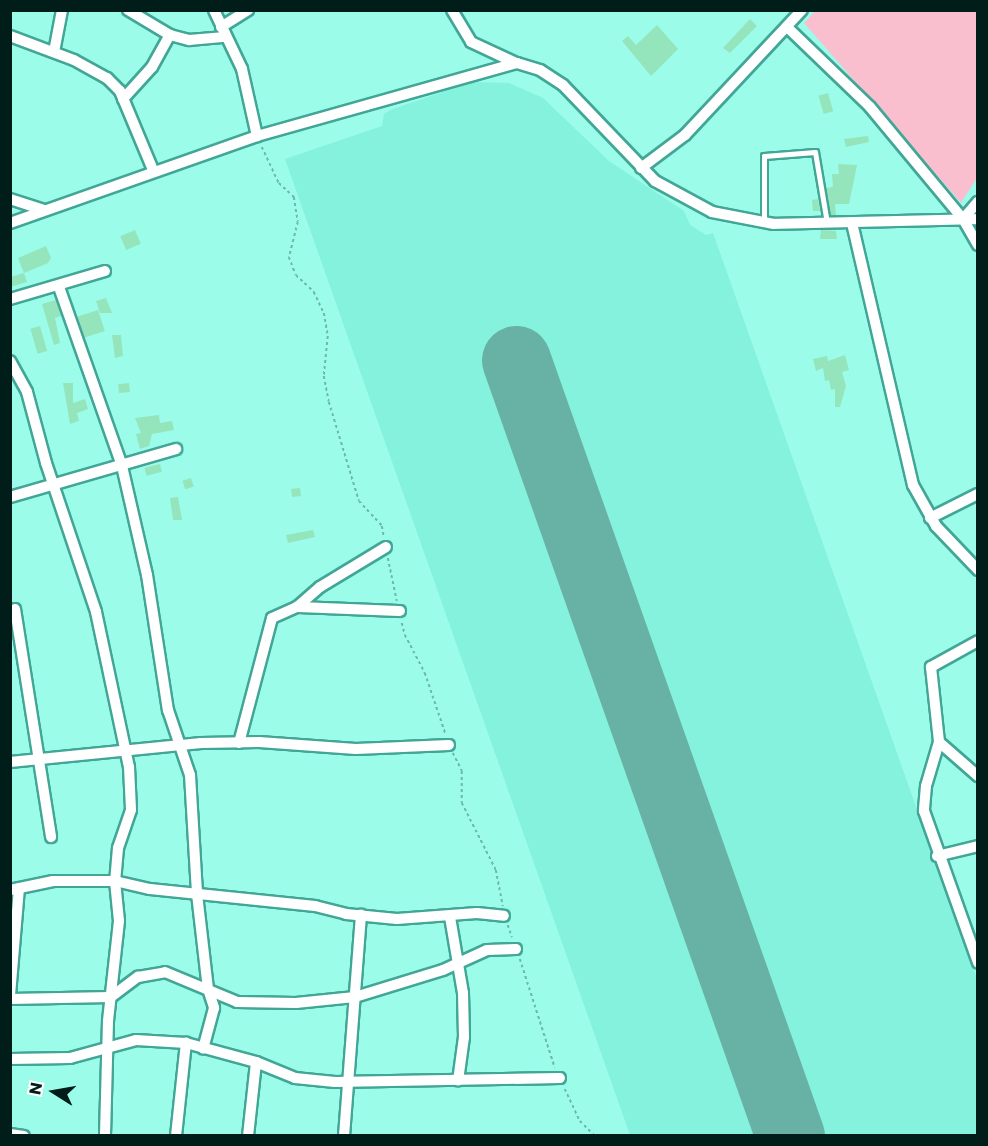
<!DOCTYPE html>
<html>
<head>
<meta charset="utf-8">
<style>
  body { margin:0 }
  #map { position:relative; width:988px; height:1146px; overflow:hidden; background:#9bfcea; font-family:Poppins,sans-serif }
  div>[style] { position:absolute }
  .built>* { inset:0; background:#85f2de }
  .green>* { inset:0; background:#fabfcf }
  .runway>* { height:69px; margin:-34.5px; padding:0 34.5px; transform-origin:34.5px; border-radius:34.5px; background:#68b2a5 }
  .building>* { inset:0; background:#94e5bb; transform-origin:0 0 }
  .path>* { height:1.5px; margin-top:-0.75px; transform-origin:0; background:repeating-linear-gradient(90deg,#6cb9ab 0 3px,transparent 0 6px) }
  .roads { filter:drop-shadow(2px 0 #42a696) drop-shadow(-2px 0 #42a696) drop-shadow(0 2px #42a696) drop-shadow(0 -2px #42a696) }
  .service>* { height:5px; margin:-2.5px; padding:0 2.5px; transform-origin:2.5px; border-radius:2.5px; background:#fff }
  .minor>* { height:10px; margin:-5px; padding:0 5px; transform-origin:5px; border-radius:5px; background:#fff }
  span { translate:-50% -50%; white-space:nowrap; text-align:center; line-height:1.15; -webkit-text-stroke:6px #fff; paint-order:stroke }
  .frame { position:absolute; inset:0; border:12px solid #001d19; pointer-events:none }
  .north { position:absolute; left:24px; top:1062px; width:60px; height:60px; -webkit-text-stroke:4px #fff; paint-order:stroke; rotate:281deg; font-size:16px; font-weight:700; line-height:24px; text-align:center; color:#001d19 }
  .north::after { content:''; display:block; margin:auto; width:21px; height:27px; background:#001d19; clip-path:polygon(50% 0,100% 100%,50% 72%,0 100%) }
</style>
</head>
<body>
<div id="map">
  <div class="built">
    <i style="clip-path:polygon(472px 82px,509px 83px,543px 98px,609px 161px,684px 211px,690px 225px,706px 235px,713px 233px,977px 979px,977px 1135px,630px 1135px,285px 159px,382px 126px,384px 114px,390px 110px)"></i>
  </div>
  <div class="green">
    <i style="clip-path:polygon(816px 10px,977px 11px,977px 178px,961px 203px,804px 23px)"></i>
  </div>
  <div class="runway">
    <i style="left:516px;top:360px;width:823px;rotate:70.55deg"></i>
  </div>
  <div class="building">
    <i style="clip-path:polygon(750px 19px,757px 26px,730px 53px,723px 48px)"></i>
    <i style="clip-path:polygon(657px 25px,678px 49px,651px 76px,622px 41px,628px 36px,636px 45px)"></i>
    <i style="left:828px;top:93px;width:19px;height:10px;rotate:74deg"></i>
    <i style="clip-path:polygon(868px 136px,869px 142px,846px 147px,844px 139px)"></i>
    <i style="clip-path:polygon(838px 164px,857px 165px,849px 204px,835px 204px,836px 215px,831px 215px,826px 188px,833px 187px,832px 174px,839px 174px)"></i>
    <i style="clip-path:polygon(818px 199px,820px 211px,813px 211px,812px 200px)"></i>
    <i style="left:135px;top:230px;width:15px;height:16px;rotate:67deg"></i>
    <i style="clip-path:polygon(821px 230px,836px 231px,837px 239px,820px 239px)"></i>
    <i style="clip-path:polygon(46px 246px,51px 258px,48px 263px,24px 273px,18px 258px)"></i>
    <i style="clip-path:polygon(24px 273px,27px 282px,10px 287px,10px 277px)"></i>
    <i style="clip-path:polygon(106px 298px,112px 313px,100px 313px,96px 301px)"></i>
    <i style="clip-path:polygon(56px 300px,61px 316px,55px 318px,60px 343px,54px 345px,42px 304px)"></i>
    <i style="left:98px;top:310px;width:22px;height:22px;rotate:72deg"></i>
    <i style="left:40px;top:326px;width:26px;height:10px;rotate:74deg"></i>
    <i style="clip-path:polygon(112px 335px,121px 335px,123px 356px,115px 358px)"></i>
    <i style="clip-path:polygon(845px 355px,849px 370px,842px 372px,846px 386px,840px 407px,835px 407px,835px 389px,831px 390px,829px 380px,825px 381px,823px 368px,816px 371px,813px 359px,827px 356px,828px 361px)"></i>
    <i style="clip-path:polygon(63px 383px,73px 383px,73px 403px,85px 399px,88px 409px,77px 413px,79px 421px,70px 424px)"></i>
    <i style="left:129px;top:383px;width:9px;height:11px;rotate:84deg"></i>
    <i style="clip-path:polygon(159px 415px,160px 423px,172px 421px,174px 430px,152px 434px,149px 446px,140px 449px,136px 434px,141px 433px,135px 418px)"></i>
    <i style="left:160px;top:464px;width:8px;height:16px;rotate:76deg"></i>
    <i style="left:191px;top:478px;width:9px;height:9px;rotate:72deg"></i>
    <i style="left:300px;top:488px;width:8px;height:9px;rotate:83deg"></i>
    <i style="clip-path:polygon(178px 497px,182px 520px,173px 520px,170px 498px)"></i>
    <i style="clip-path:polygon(313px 530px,315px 537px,288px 543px,286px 535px)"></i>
  </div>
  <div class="path">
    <i style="left:262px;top:147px;width:40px;rotate:65deg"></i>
    <i style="left:279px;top:183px;width:21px;rotate:43deg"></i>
    <i style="left:294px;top:197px;width:25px;rotate:81deg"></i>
    <i style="left:298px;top:222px;width:36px;rotate:104deg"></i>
    <i style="left:289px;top:257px;width:19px;rotate:69deg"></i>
    <i style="left:296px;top:275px;width:25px;rotate:43deg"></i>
    <i style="left:314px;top:292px;width:23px;rotate:65deg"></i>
    <i style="left:324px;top:313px;width:23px;rotate:80deg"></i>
    <i style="left:328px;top:336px;width:40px;rotate:95.7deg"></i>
    <i style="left:324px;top:376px;width:26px;rotate:79deg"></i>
    <i style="left:329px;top:402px;width:103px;rotate:73.1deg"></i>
    <i style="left:359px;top:501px;width:34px;rotate:47deg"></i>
    <i style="left:382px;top:526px;width:10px;rotate:79deg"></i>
    <i style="left:388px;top:558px;width:44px;rotate:78.2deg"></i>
    <i style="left:402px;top:623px;width:12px;rotate:76deg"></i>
    <i style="left:405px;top:635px;width:43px;rotate:62.2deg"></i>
    <i style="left:425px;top:673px;width:65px;rotate:71.3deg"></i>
    <i style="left:453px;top:753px;width:20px;rotate:63deg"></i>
    <i style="left:462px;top:771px;width:32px;rotate:90deg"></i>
    <i style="left:462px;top:803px;width:75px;rotate:63.1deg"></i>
    <i style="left:496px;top:870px;width:37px;rotate:79deg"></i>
    <i style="left:508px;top:925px;width:13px;rotate:72deg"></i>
    <i style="left:520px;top:959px;width:114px;rotate:72.2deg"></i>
    <i style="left:565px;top:1089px;width:35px;rotate:65deg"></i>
    <i style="left:580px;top:1121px;width:21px;rotate:45deg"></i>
  </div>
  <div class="roads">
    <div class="service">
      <i style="left:764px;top:223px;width:67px;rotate:-90deg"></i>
      <i style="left:764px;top:156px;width:51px;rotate:-4.5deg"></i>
      <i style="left:815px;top:152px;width:72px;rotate:80.4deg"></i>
    </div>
    <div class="minor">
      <i style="left:128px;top:10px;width:49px;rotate:30.8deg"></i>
      <i style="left:170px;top:35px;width:20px;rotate:15deg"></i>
      <i style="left:189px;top:40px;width:36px;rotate:-5deg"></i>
      <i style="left:214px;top:10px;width:65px;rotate:64.6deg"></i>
      <i style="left:242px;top:69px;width:69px;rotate:77.4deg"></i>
      <i style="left:452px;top:10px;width:37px;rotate:59deg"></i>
      <i style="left:471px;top:42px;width:50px;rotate:25deg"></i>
      <i style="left:221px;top:27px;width:32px;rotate:-32deg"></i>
      <i style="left:787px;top:27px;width:115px;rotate:43.9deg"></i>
      <i style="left:870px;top:107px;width:146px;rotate:50.3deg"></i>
      <i style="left:963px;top:219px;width:30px;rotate:60deg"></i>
      <i style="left:10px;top:36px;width:68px;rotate:20.6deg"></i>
      <i style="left:74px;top:60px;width:38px;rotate:29deg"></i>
      <i style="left:107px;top:78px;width:18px;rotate:45deg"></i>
      <i style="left:120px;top:91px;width:86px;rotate:67.3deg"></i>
      <i style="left:54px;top:52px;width:43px;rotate:-79.2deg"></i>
      <i style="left:123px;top:99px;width:43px;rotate:-47.8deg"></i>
      <i style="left:152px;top:67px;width:37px;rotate:-61deg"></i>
      <i style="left:641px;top:168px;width:55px;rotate:-36.9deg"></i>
      <i style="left:685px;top:135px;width:171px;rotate:-46.9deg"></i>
      <i style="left:10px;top:199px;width:36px;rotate:18deg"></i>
      <i style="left:963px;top:219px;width:23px;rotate:-49deg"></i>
      <i style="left:10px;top:223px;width:262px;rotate:-19.4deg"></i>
      <i style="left:257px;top:136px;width:270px;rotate:-15.7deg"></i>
      <i style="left:517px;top:63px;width:24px;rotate:17deg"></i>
      <i style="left:540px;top:70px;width:27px;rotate:33deg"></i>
      <i style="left:563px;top:85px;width:133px;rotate:46.2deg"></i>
      <i style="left:655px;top:181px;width:65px;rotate:28.5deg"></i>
      <i style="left:712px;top:212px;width:63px;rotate:11deg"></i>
      <i style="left:774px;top:224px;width:204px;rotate:-1.4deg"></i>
      <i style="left:852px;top:223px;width:269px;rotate:76.9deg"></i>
      <i style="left:913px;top:485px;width:47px;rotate:60.7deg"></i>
      <i style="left:936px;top:526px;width:61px;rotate:46.3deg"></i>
      <i style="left:59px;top:287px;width:190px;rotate:70.6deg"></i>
      <i style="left:122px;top:466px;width:112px;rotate:77.1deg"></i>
      <i style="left:147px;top:575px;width:137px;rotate:81.2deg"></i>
      <i style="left:168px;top:710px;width:69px;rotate:71.3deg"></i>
      <i style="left:190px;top:775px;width:119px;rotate:86.6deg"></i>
      <i style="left:197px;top:894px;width:96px;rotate:83.4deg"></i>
      <i style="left:208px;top:989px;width:20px;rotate:72deg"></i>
      <i style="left:214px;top:1008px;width:42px;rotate:105deg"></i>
      <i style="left:10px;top:299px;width:99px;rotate:-16.4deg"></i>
      <i style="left:10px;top:361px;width:35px;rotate:61deg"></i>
      <i style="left:27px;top:392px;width:73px;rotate:75deg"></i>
      <i style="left:46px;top:463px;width:157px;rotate:71.4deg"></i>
      <i style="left:96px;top:612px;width:158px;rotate:78deg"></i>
      <i style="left:129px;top:767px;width:43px;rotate:87.3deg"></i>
      <i style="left:131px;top:810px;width:40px;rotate:108.9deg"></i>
      <i style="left:118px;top:848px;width:33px;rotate:95deg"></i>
      <i style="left:115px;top:881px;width:40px;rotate:84.3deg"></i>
      <i style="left:119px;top:921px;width:101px;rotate:96.3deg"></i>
      <i style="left:108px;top:1021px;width:115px;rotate:91.5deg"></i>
      <i style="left:10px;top:497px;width:173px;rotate:-16.1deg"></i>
      <i style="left:930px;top:518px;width:54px;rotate:-26.6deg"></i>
      <i style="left:297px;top:607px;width:30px;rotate:-41deg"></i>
      <i style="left:320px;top:587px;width:77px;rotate:-31.2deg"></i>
      <i style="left:15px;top:609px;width:231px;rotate:81deg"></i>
      <i style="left:978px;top:641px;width:54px;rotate:151deg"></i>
      <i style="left:931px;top:667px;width:75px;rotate:83.9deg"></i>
      <i style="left:939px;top:742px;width:46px;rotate:106.5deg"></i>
      <i style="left:926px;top:786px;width:25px;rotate:95deg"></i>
      <i style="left:924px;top:811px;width:161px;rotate:70.4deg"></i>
      <i style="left:939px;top:742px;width:52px;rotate:41.1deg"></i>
      <i style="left:239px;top:743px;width:129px;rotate:-75.2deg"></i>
      <i style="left:272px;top:618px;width:27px;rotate:-24deg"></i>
      <i style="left:297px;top:607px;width:103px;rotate:2.2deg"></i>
      <i style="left:10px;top:762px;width:192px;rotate:-5.7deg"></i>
      <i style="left:201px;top:743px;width:58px;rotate:-1deg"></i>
      <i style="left:259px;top:742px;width:97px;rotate:4.1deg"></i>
      <i style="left:356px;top:749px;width:93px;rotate:-2.5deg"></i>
      <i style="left:937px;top:856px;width:42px;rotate:-13.7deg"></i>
      <i style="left:10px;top:890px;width:44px;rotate:-11.8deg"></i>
      <i style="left:53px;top:881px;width:62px"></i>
      <i style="left:115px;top:881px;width:36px;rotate:13deg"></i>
      <i style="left:150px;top:889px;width:166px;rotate:5.9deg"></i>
      <i style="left:315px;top:906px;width:32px;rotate:14deg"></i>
      <i style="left:346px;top:914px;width:51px;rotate:5.6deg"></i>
      <i style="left:397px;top:919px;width:80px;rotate:-4.3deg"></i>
      <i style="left:477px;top:913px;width:27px;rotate:6deg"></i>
      <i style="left:450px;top:917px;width:77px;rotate:80.3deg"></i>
      <i style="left:463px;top:993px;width:44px;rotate:88.7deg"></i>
      <i style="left:464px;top:1037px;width:44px;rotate:97.8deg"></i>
      <i style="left:10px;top:995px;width:107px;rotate:-85.2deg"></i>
      <i style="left:10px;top:999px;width:101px;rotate:-1.1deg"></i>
      <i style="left:111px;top:997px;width:34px;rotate:-37deg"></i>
      <i style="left:138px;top:977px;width:27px;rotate:-10deg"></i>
      <i style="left:165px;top:972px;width:78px;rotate:22.6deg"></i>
      <i style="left:237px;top:1002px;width:59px;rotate:1deg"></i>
      <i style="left:296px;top:1003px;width:59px;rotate:-5.8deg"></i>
      <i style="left:355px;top:997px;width:92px;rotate:-17.1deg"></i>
      <i style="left:443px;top:970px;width:48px;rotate:-24.4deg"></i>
      <i style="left:487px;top:950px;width:29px;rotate:-2deg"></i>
      <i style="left:10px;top:1059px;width:60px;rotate:-1deg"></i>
      <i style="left:70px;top:1058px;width:68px;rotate:-15.3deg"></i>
      <i style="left:136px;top:1040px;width:50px;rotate:3.4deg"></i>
      <i style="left:186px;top:1043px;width:73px;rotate:15.2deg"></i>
      <i style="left:256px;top:1062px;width:42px;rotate:22.3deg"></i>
      <i style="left:295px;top:1078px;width:40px;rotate:5.7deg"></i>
      <i style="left:335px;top:1082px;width:225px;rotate:-1deg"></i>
      <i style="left:10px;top:1134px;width:14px;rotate:8deg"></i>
      <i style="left:176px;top:1136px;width:94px;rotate:-83.9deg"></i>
      <i style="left:248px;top:1136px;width:74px;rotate:-83.8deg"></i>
      <i style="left:344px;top:1136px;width:222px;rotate:-85.6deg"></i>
    </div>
  </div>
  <div class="frame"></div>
  <div class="north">N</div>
</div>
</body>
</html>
